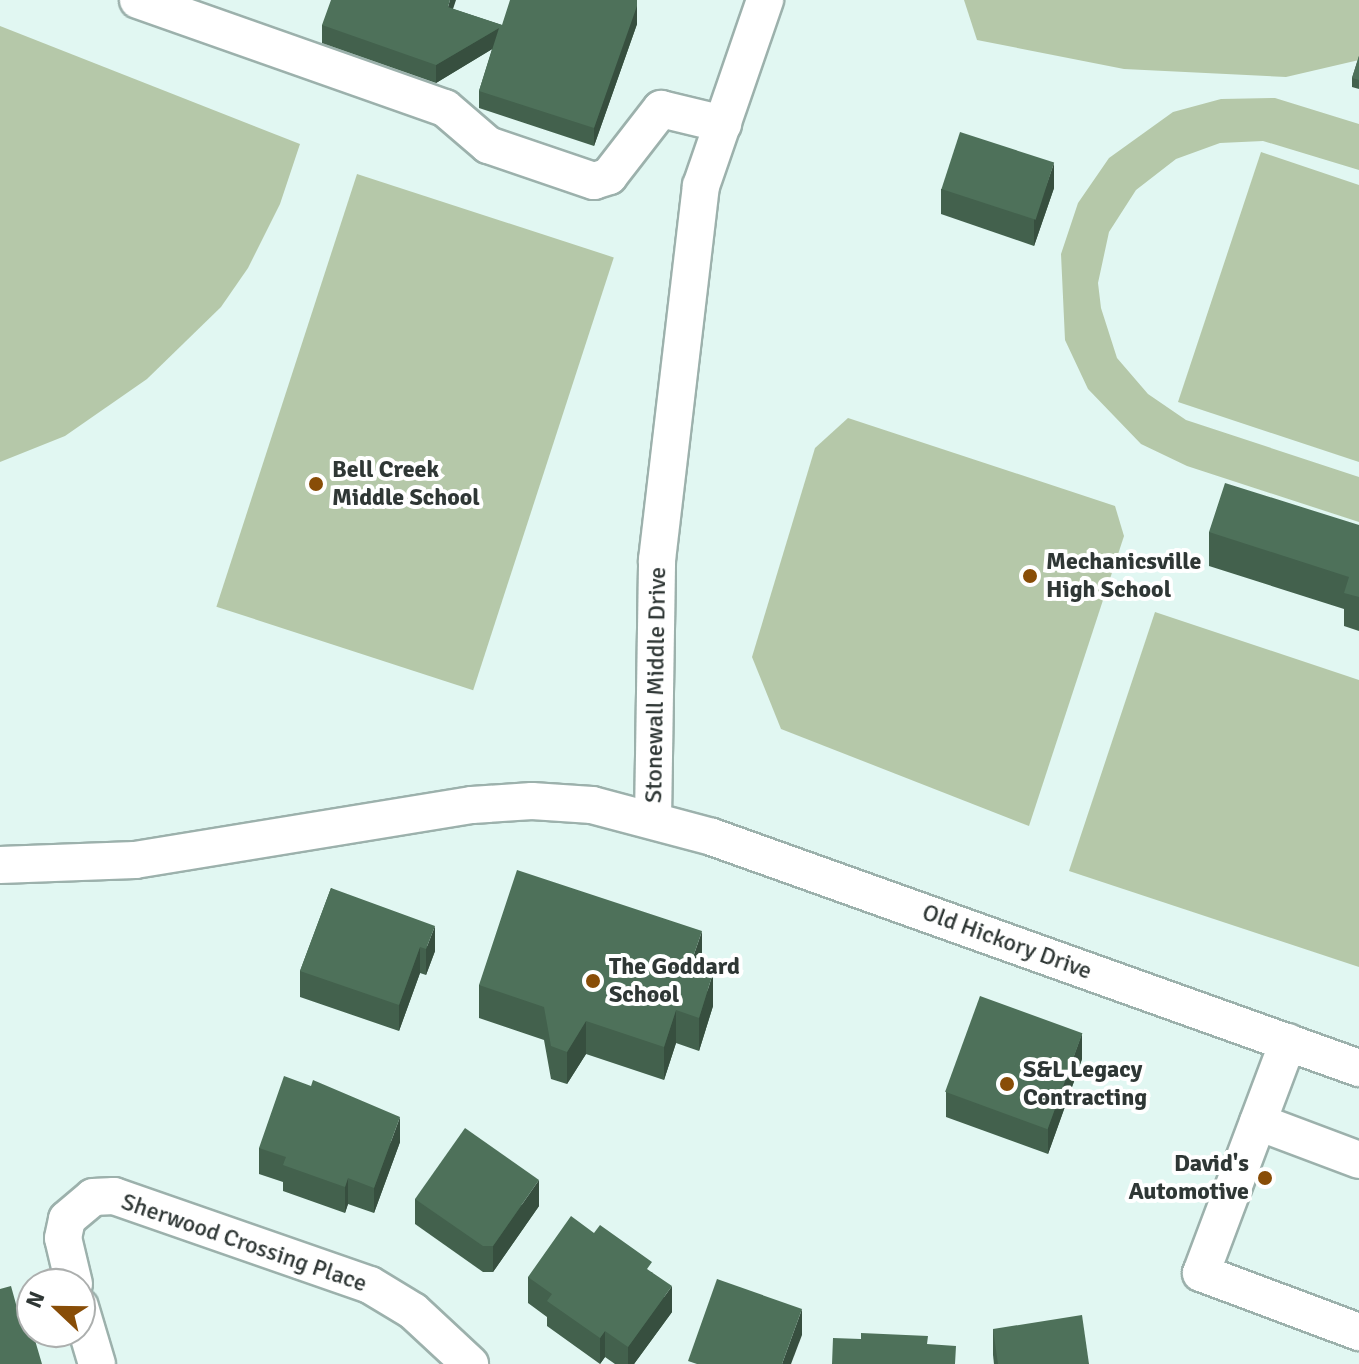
<!DOCTYPE html>
<html>
<head>
<meta charset="utf-8">
<style>
  body { margin:0 }
  #map { position:relative; width:1359px; height:1364px; overflow:hidden; background:#e1f7f2; font-family:Signika,sans-serif }
  div>[style] { position:absolute }
  .green>* { inset:0; background:#b5c8a9; transform-origin:0 0 }
  .roads { filter:drop-shadow(2px 0 #9cb1ac) drop-shadow(-2px 0 #9cb1ac) drop-shadow(0 2px #9cb1ac) drop-shadow(0 -2px #9cb1ac) }
  .minor>* { height:36px; margin:-18px; padding:0 18px; transform-origin:18px; border-radius:18px; background:#fff }
  .wall>* { inset:0; background:#43614d }
  .shaded-wall>* { inset:0; background:#374f3f }
  .building>* { inset:0; background:#4e715a; transform-origin:0 0 }
  .dots>* { width:22px; height:22px; translate:-50% -50%; box-sizing:border-box; border:4px solid #fff; border-radius:50% }
  span { translate:-50% -50%; white-space:nowrap; text-align:center; line-height:1.15; -webkit-text-stroke:8px #fff; paint-order:stroke }
  .poi-label { font-size:24px; color:#2f3735; font-weight:700 }
  .left { translate:0 -50%; text-align:left }
  .right { translate:-100% -50%; text-align:right }
  .street-label { font-size:24px; color:#2f3735 }
  .north { position:absolute; left:16px; top:1268px; width:80px; height:80px; box-sizing:border-box; background:#fff; border:2px solid #acafae; border-radius:50%; rotate:292deg; font-size:22px; font-weight:700; line-height:32px; text-align:center; color:#2f3735 }
  .north::after { content:''; display:block; margin:auto; width:28px; height:36px; background:#884d07; clip-path:polygon(50% 0,100% 100%,50% 72%,0 100%) }
</style>
</head>
<body>
<div id="map">
  <div class="green">
    <i style="clip-path:polygon(964px 0,1359px 0,1359px 60px,1286px 77px,1124px 69px,977px 40px)"></i>
    <i style="clip-path:polygon(0 26px,300px 144px,280px 204px,248px 268px,221px 307px,147px 379px,65px 436px,0 462px)"></i>
    <i style="clip-path:polygon(1275px 98px,1359px 124px,1359px 170px,1263px 141px,1220px 143px,1176px 159px,1136px 190px,1109px 232px,1098px 283px,1101px 308px,1117px 358px,1148px 394px,1186px 420px,1359px 477px,1359px 522px,1187px 466px,1141px 444px,1088px 389px,1065px 340px,1061px 254px,1078px 203px,1109px 158px,1173px 112px,1221px 99px)"></i>
    <i style="clip-path:polygon(1261px 152px,1359px 185px,1359px 462px,1178px 402px)"></i>
    <i style="left:357px;top:174px;width:270px;height:455px;rotate:18deg"></i>
    <i style="clip-path:polygon(848px 418px,1115px 506px,1124px 536px,1029px 826px,781px 729px,752px 657px,815px 448px)"></i>
    <i style="clip-path:polygon(1155px 612px,1359px 680px,1359px 967px,1069px 871px)"></i>
  </div>
  <div class="roads">
    <div class="minor">
      <i style="left:138px;top:0;width:325px;rotate:19.4deg"></i>
      <i style="left:445px;top:108px;width:57px;rotate:40.7deg"></i>
      <i style="left:488px;top:145px;width:112px;rotate:18.8deg"></i>
      <i style="left:594px;top:181px;width:16px;rotate:-18deg"></i>
      <i style="left:609px;top:176px;width:85px;rotate:-52.2deg"></i>
      <i style="left:661px;top:109px;width:64px;rotate:13.6deg"></i>
      <i style="left:653px;top:820px;width:260px;rotate:-89.1deg"></i>
      <i style="left:657px;top:560px;width:377px;rotate:-83.3deg"></i>
      <i style="left:701px;top:186px;width:197px;rotate:-71deg"></i>
      <i style="left:0;top:865px;width:135px;rotate:-2.1deg"></i>
      <i style="left:135px;top:860px;width:341px;rotate:-9.3deg"></i>
      <i style="left:472px;top:805px;width:60px;rotate:-3.8deg"></i>
      <i style="left:532px;top:801px;width:60px;rotate:3.8deg"></i>
      <i style="left:592px;top:805px;width:124px;rotate:14.9deg"></i>
      <i style="left:712px;top:837px;width:687px;rotate:19.65deg"></i>
      <i style="left:1288px;top:1042px;width:247px;rotate:110.6deg"></i>
      <i style="left:1201px;top:1273px;width:169px;rotate:20.5deg"></i>
      <i style="left:1258px;top:1122px;width:108px;rotate:20.6deg"></i>
      <i style="left:74px;top:1284px;width:47px;rotate:-103.4deg"></i>
      <i style="left:63px;top:1238px;width:19px;rotate:-78deg"></i>
      <i style="left:67px;top:1219px;width:34px;rotate:-40deg"></i>
      <i style="left:93px;top:1197px;width:21px;rotate:-3deg"></i>
      <i style="left:114px;top:1196px;width:271px;rotate:19.2deg"></i>
      <i style="left:370px;top:1285px;width:50px;rotate:31.2deg"></i>
      <i style="left:413px;top:1311px;width:78px;rotate:42.9deg"></i>
      <i style="left:80px;top:1307px;width:59px;rotate:73.4deg"></i>
    </div>
  </div>
  <div class="wall">
    <i style="clip-path:polygon(453px 9px,502px 25px,637px 24px,594px 146px,479px 108px,479px 91px,492px 49px,436px 83px,322px 43px,322px 25px)"></i>
    <i style="clip-path:polygon(1359px 56px,1359px 89px,1352px 87px,1352px 78px)"></i>
    <i style="clip-path:polygon(1054px 188px,1034px 246px,941px 214px,941px 189px)"></i>
    <i style="clip-path:polygon(1359px 525px,1359px 631px,1344px 626px,1344px 609px,1209px 566px,1209px 532px)"></i>
    <i style="clip-path:polygon(331px 888px,435px 951px,426px 975px,420px 973px,399px 1031px,300px 997px,300px 971px)"></i>
    <i style="clip-path:polygon(702px 964px,700px 969px,713px 1006px,699px 1051px,676px 1043px,664px 1080px,586px 1054px,567px 1084px,551px 1079px,544px 1040px,479px 1018px,479px 985px)"></i>
    <i style="clip-path:polygon(1082px 1059px,1048px 1154px,946px 1117px,946px 1092px)"></i>
    <i style="clip-path:polygon(400px 1142px,374px 1213px,348px 1204px,345px 1213px,283px 1191px,283px 1182px,259px 1174px,259px 1148px)"></i>
    <i style="clip-path:polygon(415px 1199px,539px 1206px,493px 1272px,483px 1272px,415px 1224px)"></i>
    <i style="clip-path:polygon(652px 1272px,672px 1312px,634px 1364px,615px 1364px,605px 1357px,600px 1364px,547px 1326px,547px 1317px,528px 1303px,528px 1277px)"></i>
    <i style="clip-path:polygon(993px 1329px,1089px 1364px,994px 1364px,993px 1355px)"></i>
  </div>
  <div class="shaded-wall">
    <i style="clip-path:polygon(450px 0,456px 0,448px 24px,448px 7px)"></i>
    <i style="clip-path:polygon(637px 0,637px 24px,594px 146px,594px 128px)"></i>
    <i style="clip-path:polygon(499px 28px,499px 45px,436px 83px,436px 65px)"></i>
    <i style="clip-path:polygon(1054px 163px,1054px 188px,1034px 246px,1034px 220px)"></i>
    <i style="clip-path:polygon(435px 926px,435px 951px,426px 975px,426px 949px)"></i>
    <i style="clip-path:polygon(702px 931px,702px 964px,690px 999px,690px 966px)"></i>
    <i style="clip-path:polygon(420px 947px,420px 973px,399px 1031px,399px 1005px)"></i>
    <i style="clip-path:polygon(713px 973px,713px 1006px,699px 1051px,699px 1018px)"></i>
    <i style="clip-path:polygon(676px 1010px,676px 1043px,664px 1080px,664px 1047px)"></i>
    <i style="clip-path:polygon(586px 1021px,586px 1054px,567px 1084px,567px 1052px)"></i>
    <i style="clip-path:polygon(1082px 1033px,1082px 1059px,1048px 1154px,1048px 1128px)"></i>
    <i style="clip-path:polygon(400px 1117px,400px 1142px,374px 1213px,374px 1188px)"></i>
    <i style="clip-path:polygon(348px 1178px,348px 1204px,345px 1213px,345px 1187px)"></i>
    <i style="clip-path:polygon(539px 1180px,539px 1206px,493px 1272px,493px 1246px)"></i>
    <i style="clip-path:polygon(672px 1286px,672px 1312px,634px 1364px,628px 1364px,628px 1347px)"></i>
    <i style="clip-path:polygon(802px 1309px,802px 1335px,791px 1364px,782px 1364px)"></i>
    <i style="clip-path:polygon(605px 1331px,605px 1357px,600px 1364px,600px 1338px)"></i>
  </div>
  <div class="building">
    <i style="clip-path:polygon(331px 0,450px 0,448px 7px,502px 25px,510px 0,637px 0,637px 6px,594px 128px,479px 91px,499px 28px,436px 65px,322px 25px)"></i>
    <i style="clip-path:polygon(1359px 56px,1359px 80px,1352px 78px)"></i>
    <i style="left:960px;top:132px;width:99px;height:60px;rotate:18deg"></i>
    <i style="clip-path:polygon(1225px 483px,1359px 525px,1359px 597px,1344px 593px,1349px 577px,1209px 532px)"></i>
    <i style="clip-path:polygon(517px 870px,702px 931px,690px 966px,713px 973px,699px 1018px,676px 1010px,664px 1047px,586px 1021px,567px 1052px,551px 1046px,544px 1007px,479px 985px)"></i>
    <i style="clip-path:polygon(331px 888px,435px 926px,426px 949px,420px 947px,399px 1005px,300px 971px)"></i>
    <i style="left:980px;top:996px;width:109px;height:102px;rotate:20deg"></i>
    <i style="clip-path:polygon(284px 1076px,311px 1086px,313px 1080px,400px 1117px,374px 1188px,348px 1178px,345px 1187px,283px 1165px,286px 1157px,259px 1148px)"></i>
    <i style="clip-path:polygon(465px 1128px,539px 1180px,493px 1246px,483px 1246px,415px 1199px)"></i>
    <i style="clip-path:polygon(571px 1216px,594px 1233px,600px 1225px,652px 1262px,647px 1269px,672px 1286px,628px 1347px,605px 1331px,600px 1338px,547px 1301px,552px 1294px,528px 1277px)"></i>
    <i style="clip-path:polygon(717px 1279px,802px 1309px,782px 1364px,697px 1364px,688px 1361px)"></i>
    <i style="clip-path:polygon(11px 1286px,19px 1315px,27px 1313px,42px 1364px,0 1364px,0 1289px)"></i>
    <i style="clip-path:polygon(1082px 1315px,1089px 1364px,998px 1364px,993px 1329px)"></i>
    <i style="clip-path:polygon(861px 1333px,928px 1336px,927px 1344px,956px 1346px,955px 1364px,832px 1364px,833px 1338px,861px 1339px)"></i>
  </div>
  <div class="dots">
    <i style="left:316px;top:484px;background:#884d07"></i>
    <i style="left:1030px;top:576px;background:#884d07"></i>
    <i style="left:593px;top:981px;background:#884d07"></i>
    <i style="left:1007px;top:1084px;background:#884d07"></i>
    <i style="left:1265px;top:1178px;background:#884d07"></i>
  </div>
  <div class="poi-label">
    <span class="left" style="left:332px;top:484px">Bell Creek<br>Middle School</span>
    <span class="left" style="left:1046px;top:576px">Mechanicsville<br>High School</span>
    <span class="left" style="left:609px;top:981px">The Goddard<br>School</span>
    <span class="left" style="left:1023px;top:1084px">S&amp;L Legacy<br>Contracting</span>
    <span class="right" style="left:1249px;top:1178px">David's<br>Automotive</span>
  </div>
  <div class="street-label">
    <span style="left:656px;top:685px;rotate:-89deg">Stonewall Middle Drive</span>
    <span style="left:1007px;top:942px;rotate:20deg">Old Hickory Drive</span>
    <span style="left:244px;top:1243px;rotate:19deg">Sherwood Crossing Place</span>
  </div>
  <div class="north">N</div>
</div>
</body>
</html>
